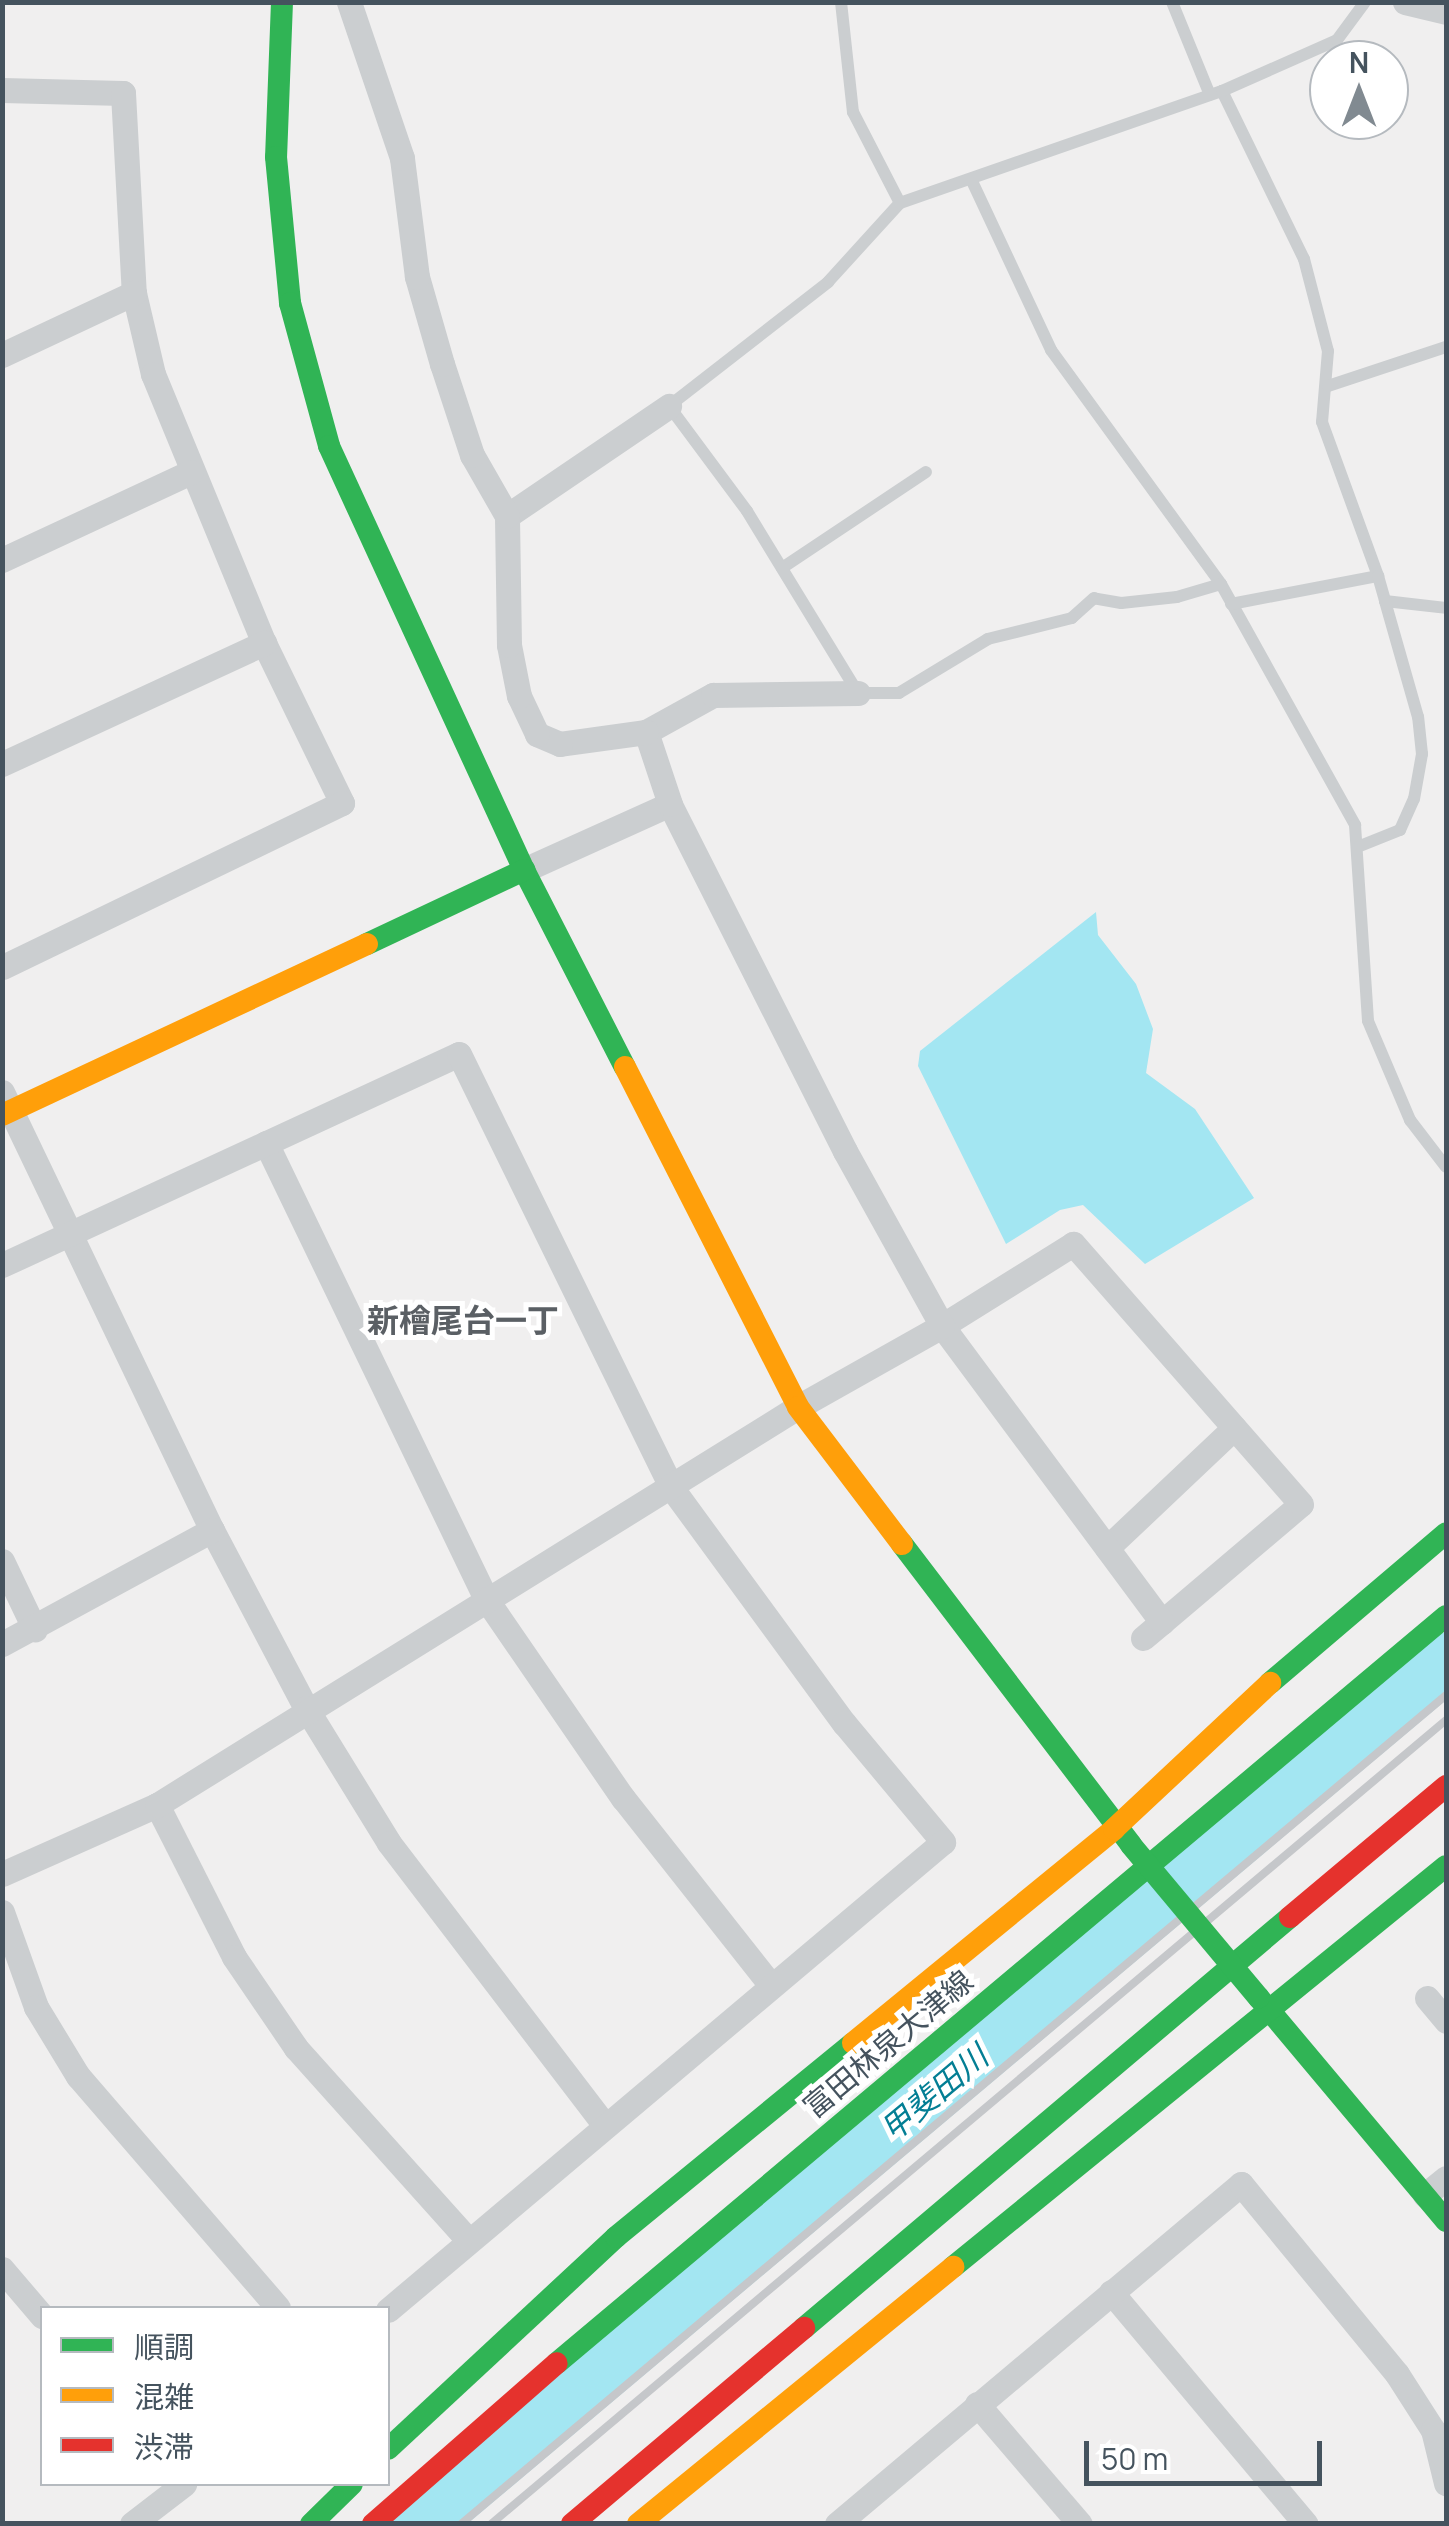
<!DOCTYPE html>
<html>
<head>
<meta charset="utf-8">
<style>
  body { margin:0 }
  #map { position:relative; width:1449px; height:2526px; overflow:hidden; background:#f0efef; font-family:Manrope,"Noto Sans JP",sans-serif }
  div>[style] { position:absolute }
  .water>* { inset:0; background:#a3e6f2 }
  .river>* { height:58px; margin:-29px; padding:0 29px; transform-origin:29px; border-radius:29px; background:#a3e6f2 }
  .lane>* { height:12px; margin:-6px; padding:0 6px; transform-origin:6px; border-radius:6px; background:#cbced0 }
  .street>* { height:25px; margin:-12.5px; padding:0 12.5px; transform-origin:12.5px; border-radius:12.5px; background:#cbced0 }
  .fast>* { height:22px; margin:-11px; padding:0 11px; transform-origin:11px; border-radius:11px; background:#30b455 }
  .slow>* { height:22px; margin:-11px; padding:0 11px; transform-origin:11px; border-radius:11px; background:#ff9f0a }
  .jam>* { height:22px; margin:-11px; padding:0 11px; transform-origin:11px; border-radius:11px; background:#e5322d }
  .rail>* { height:8px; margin:-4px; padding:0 4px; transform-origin:4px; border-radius:4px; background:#c5c7ca }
  .fast-bridge>* { height:22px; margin:-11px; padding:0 11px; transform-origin:11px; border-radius:11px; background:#30b455 }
  span { translate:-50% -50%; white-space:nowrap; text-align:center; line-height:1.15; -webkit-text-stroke:10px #fff; paint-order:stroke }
  .street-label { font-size:30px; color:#45535e }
  .neighbourhood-label { font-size:32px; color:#5a5f64; font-weight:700 }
  .water-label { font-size:32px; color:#037e94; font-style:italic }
  .frame { position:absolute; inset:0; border:5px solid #45535e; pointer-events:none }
  .legend { position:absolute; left:40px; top:2306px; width:350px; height:180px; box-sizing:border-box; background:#fff; border:2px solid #b5babf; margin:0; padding:12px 18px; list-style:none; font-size:30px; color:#45535e }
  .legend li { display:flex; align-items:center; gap:20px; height:50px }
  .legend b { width:50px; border:2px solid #b5babf }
  .north { position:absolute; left:1309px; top:40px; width:100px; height:100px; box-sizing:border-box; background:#fff; border:2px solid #b5babf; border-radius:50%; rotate:0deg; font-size:28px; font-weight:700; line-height:40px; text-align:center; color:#45535e }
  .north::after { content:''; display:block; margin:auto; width:35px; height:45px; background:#818a91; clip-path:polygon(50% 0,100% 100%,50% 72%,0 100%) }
  .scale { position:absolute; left:1084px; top:2441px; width:238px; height:45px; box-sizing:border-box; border:5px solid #45535e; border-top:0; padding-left:12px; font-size:30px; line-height:35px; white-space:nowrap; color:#45535e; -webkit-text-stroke:8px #fff; paint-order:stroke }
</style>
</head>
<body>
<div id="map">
  <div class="water">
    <i style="clip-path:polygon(1096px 912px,1098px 935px,1136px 984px,1153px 1029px,1146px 1073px,1195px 1109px,1254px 1198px,1145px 1264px,1083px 1205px,1060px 1210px,1006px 1244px,918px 1066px,920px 1051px)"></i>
  </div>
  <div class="river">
    <i style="left:422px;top:2524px;width:1339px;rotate:-40.09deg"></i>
  </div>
  <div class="lane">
    <i style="left:841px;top:2px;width:111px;rotate:83.8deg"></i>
    <i style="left:853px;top:112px;width:102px;rotate:62.7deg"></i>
    <i style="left:1172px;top:2px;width:100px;rotate:67.8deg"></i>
    <i style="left:1222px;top:91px;width:187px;rotate:64deg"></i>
    <i style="left:1304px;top:259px;width:95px;rotate:75.4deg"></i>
    <i style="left:1328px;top:351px;width:71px;rotate:94.8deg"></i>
    <i style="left:1322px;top:422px;width:164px;rotate:70deg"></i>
    <i style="left:971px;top:179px;width:189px;rotate:64.9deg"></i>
    <i style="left:1051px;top:350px;width:289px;rotate:54deg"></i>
    <i style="left:1221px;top:584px;width:276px;rotate:60.9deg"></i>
    <i style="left:1355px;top:825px;width:196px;rotate:86.2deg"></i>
    <i style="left:1368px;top:1021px;width:108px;rotate:67deg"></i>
    <i style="left:1410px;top:1120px;width:59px;rotate:52.5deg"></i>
    <i style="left:1328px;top:386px;width:124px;rotate:-18.3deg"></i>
    <i style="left:782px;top:568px;width:173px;rotate:-33.7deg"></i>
    <i style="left:1221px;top:584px;width:46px;rotate:163.5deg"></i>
    <i style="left:1177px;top:597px;width:56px;rotate:173.9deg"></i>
    <i style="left:1121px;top:603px;width:27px;rotate:-170deg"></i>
    <i style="left:1094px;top:598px;width:30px;rotate:138deg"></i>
    <i style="left:1072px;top:618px;width:87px;rotate:166deg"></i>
    <i style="left:988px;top:639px;width:104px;rotate:148.8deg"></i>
    <i style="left:899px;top:693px;width:41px;rotate:180deg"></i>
    <i style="left:858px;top:693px;width:213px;rotate:-121.4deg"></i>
    <i style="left:747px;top:511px;width:131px;rotate:-126.6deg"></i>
    <i style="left:669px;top:406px;width:202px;rotate:-37.9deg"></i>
    <i style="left:828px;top:282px;width:107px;rotate:-47.7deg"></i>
    <i style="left:900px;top:203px;width:341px;rotate:-19.2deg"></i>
    <i style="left:1222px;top:91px;width:126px;rotate:-23.9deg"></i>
    <i style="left:1337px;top:40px;width:47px;rotate:-53.6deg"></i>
    <i style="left:1231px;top:604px;width:150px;rotate:-10.8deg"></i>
    <i style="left:1378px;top:576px;width:26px;rotate:74deg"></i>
    <i style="left:1385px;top:601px;width:61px;rotate:6.5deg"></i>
    <i style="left:1360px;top:846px;width:43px;rotate:-21.8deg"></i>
    <i style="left:1400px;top:830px;width:34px;rotate:-66deg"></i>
    <i style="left:1414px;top:799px;width:46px;rotate:-79.9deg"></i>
    <i style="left:1422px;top:754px;width:37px;rotate:-96deg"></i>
    <i style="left:1418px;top:717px;width:121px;rotate:-105.9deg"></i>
  </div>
  <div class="street">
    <i style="left:1405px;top:2px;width:42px;rotate:13.7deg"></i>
    <i style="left:2px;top:90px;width:121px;rotate:1.4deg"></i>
    <i style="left:123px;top:93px;width:200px;rotate:86.9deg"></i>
    <i style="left:134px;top:293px;width:83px;rotate:76.8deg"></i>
    <i style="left:153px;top:374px;width:291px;rotate:67.6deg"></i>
    <i style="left:264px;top:643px;width:178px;rotate:64deg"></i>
    <i style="left:342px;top:803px;width:377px;rotate:154.2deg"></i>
    <i style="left:2px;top:355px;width:146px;rotate:-25.2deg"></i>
    <i style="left:507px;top:516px;width:196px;rotate:-34.2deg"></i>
    <i style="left:2px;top:560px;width:208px;rotate:-25deg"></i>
    <i style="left:646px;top:732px;width:77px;rotate:-28.9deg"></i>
    <i style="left:713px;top:695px;width:145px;rotate:-0.8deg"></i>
    <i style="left:2px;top:764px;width:289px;rotate:-24.8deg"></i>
    <i style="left:524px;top:870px;width:160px;rotate:-24.3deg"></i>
    <i style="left:2px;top:1092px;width:486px;rotate:64.4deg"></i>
    <i style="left:212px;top:1530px;width:201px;rotate:62.2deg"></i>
    <i style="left:306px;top:1708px;width:158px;rotate:58.4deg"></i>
    <i style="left:389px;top:1843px;width:354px;rotate:52.6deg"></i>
    <i style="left:266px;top:1143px;width:506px;rotate:64.24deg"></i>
    <i style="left:486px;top:1599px;width:242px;rotate:55.5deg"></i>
    <i style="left:623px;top:1798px;width:237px;rotate:51.7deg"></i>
    <i style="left:2px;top:1265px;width:503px;rotate:-24.78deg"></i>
    <i style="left:459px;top:1054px;width:482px;rotate:63.9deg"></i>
    <i style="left:671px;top:1487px;width:293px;rotate:53.8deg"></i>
    <i style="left:844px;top:1723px;width:155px;rotate:50.2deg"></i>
    <i style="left:943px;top:1842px;width:726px;rotate:139.86deg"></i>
    <i style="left:1107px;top:1548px;width:175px;rotate:-43.4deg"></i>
    <i style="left:2px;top:1561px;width:76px;rotate:64.4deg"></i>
    <i style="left:1143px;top:1638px;width:25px;rotate:-40deg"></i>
    <i style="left:1162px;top:1622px;width:182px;rotate:-40.3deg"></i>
    <i style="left:1301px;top:1504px;width:346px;rotate:-131.2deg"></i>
    <i style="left:1073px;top:1244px;width:155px;rotate:148deg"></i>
    <i style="left:942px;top:1326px;width:369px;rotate:53.4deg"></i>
    <i style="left:2px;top:1644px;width:239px;rotate:-28.5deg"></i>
    <i style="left:157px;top:1805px;width:170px;rotate:63.1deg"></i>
    <i style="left:234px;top:1957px;width:110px;rotate:55.7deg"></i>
    <i style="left:296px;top:2048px;width:258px;rotate:48.1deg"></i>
    <i style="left:2px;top:1874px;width:170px;rotate:-24deg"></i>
    <i style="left:157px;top:1805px;width:755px;rotate:-31.84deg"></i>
    <i style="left:798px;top:1407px;width:165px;rotate:-29.4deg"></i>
    <i style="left:942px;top:1326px;width:200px;rotate:-119deg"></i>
    <i style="left:845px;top:1151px;width:389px;rotate:-116.8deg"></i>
    <i style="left:670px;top:804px;width:76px;rotate:-108.4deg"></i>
    <i style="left:646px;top:732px;width:87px;rotate:172.1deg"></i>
    <i style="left:560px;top:744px;width:25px;rotate:-157deg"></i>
    <i style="left:537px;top:734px;width:42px;rotate:-115.3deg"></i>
    <i style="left:519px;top:696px;width:52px;rotate:-101.1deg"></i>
    <i style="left:509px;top:645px;width:129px;rotate:-90.9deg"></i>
    <i style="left:507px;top:516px;width:70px;rotate:-119.8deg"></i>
    <i style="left:472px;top:455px;width:96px;rotate:-108.2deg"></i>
    <i style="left:442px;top:364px;width:91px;rotate:-106deg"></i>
    <i style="left:417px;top:277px;width:120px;rotate:-97.2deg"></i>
    <i style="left:402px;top:158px;width:165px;rotate:-108.8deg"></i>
    <i style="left:2px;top:1912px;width:101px;rotate:70.3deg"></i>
    <i style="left:36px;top:2007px;width:81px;rotate:58.7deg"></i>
    <i style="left:78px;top:2076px;width:306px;rotate:49.2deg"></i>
    <i style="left:1427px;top:1998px;width:30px;rotate:50deg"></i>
    <i style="left:1425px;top:2195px;width:27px;rotate:-39deg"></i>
    <i style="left:2px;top:2269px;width:62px;rotate:49.6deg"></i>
    <i style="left:1111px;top:2292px;width:303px;rotate:50deg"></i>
    <i style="left:977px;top:2404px;width:158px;rotate:49.4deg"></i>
    <i style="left:132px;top:2524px;width:66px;rotate:-37.6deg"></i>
    <i style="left:837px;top:2524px;width:528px;rotate:-40.08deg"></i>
    <i style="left:1241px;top:2184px;width:246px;rotate:50.6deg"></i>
    <i style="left:1397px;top:2374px;width:67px;rotate:57.3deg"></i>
    <i style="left:1433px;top:2430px;width:55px;rotate:76.2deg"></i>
  </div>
  <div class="fast">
    <i style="left:282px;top:2px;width:155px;rotate:92.2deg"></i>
    <i style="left:276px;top:157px;width:147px;rotate:84.5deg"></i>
    <i style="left:290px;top:303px;width:148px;rotate:74.7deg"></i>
    <i style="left:329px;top:446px;width:467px;rotate:65.3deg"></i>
    <i style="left:524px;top:870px;width:221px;rotate:62.9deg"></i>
    <i style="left:367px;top:944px;width:174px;rotate:-25.2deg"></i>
    <i style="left:902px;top:1544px;width:378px;rotate:52.7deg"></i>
    <i style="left:1270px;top:1683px;width:231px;rotate:-40.4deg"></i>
    <i style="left:1259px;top:1998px;width:291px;rotate:50deg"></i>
    <i style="left:953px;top:2267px;width:635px;rotate:-39.12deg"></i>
    <i style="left:804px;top:2328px;width:636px;rotate:-40.22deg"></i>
    <i style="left:557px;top:2363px;width:1161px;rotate:-40.04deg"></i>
    <i style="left:388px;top:2449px;width:311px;rotate:-42.9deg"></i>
    <i style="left:616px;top:2237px;width:306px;rotate:-39.3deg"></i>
    <i style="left:311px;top:2524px;width:57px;rotate:-44.3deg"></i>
  </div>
  <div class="slow">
    <i style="left:625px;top:1067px;width:381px;rotate:63deg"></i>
    <i style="left:798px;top:1407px;width:172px;rotate:52.8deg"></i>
    <i style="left:2px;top:1115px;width:403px;rotate:-25.1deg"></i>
    <i style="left:853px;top:2043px;width:338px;rotate:-39.3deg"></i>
    <i style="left:1114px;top:1829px;width:214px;rotate:-43.1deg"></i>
    <i style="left:638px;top:2524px;width:407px;rotate:-39.2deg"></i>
  </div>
  <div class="jam">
    <i style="left:1290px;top:1917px;width:204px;rotate:-40deg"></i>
    <i style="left:373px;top:2524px;width:244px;rotate:-41.2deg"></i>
    <i style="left:572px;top:2524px;width:304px;rotate:-40.2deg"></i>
  </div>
  <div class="rail">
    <i style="left:461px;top:2524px;width:1287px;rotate:-40.08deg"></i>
    <i style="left:491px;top:2524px;width:1248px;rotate:-40.09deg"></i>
  </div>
  <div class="fast-bridge">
    <i style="left:1131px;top:1845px;width:199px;rotate:50.1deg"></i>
  </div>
  <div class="street-label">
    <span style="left:888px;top:2044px;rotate:-40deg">富田林泉大津線</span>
  </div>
  <div class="neighbourhood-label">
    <span style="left:463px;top:1320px">新檜尾台一丁</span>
  </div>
  <div class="water-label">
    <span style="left:934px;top:2093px;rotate:-40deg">甲斐田川</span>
  </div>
  <div class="frame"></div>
  <ul class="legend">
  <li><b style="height:12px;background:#30b455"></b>順調</li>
  <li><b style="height:12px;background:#ff9f0a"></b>混雑</li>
  <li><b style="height:12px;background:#e5322d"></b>渋滞</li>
  </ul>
  <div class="north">N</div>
  <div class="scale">50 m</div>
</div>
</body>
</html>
